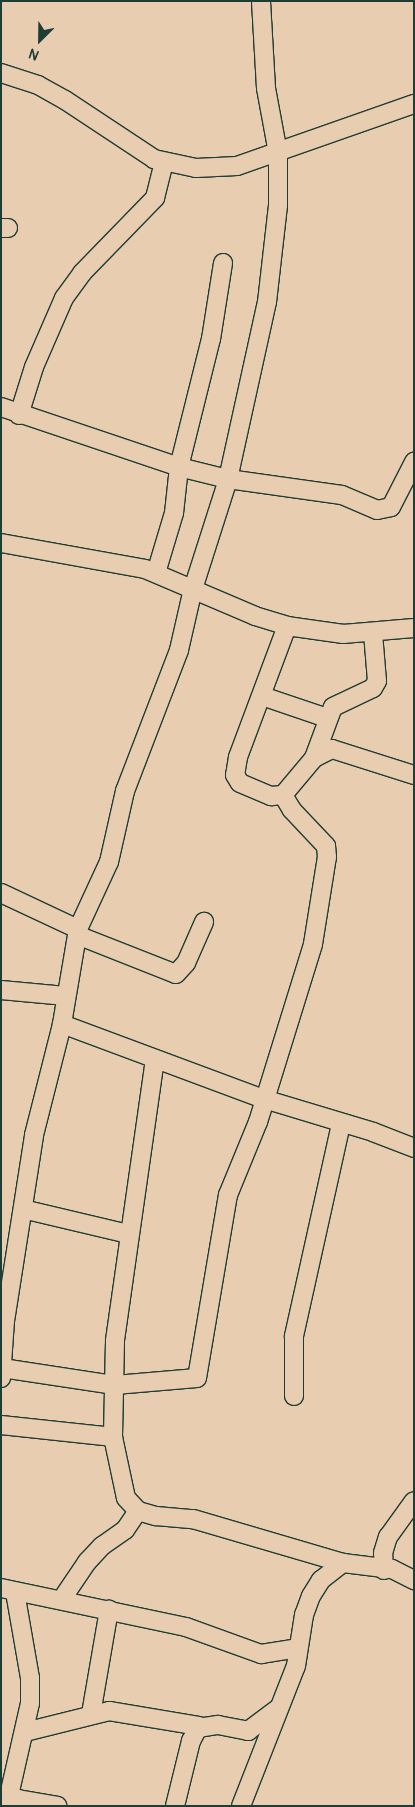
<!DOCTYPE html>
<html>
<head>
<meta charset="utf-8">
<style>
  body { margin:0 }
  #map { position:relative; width:415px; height:1807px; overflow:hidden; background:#e9cdb0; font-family:Pangolin,sans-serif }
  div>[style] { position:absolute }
  .roads { filter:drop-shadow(1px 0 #1f3d34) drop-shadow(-1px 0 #1f3d34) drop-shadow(0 1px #1f3d34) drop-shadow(0 -1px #1f3d34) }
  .minor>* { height:18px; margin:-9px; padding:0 9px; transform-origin:9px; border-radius:9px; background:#e9cdb0 }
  span { translate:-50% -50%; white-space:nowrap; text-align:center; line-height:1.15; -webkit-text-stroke:4px #e9cdb0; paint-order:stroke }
  .frame { position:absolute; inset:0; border:2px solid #1f3d34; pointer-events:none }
  .north { position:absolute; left:15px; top:15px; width:50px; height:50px; -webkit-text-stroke:4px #e9cdb0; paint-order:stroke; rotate:203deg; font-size:14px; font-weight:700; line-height:20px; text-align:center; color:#1f3d34 }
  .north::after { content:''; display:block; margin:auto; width:18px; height:22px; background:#1f3d34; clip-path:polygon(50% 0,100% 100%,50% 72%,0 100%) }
</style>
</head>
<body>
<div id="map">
  <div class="roads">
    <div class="minor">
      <i style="left:1px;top:73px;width:39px;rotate:18deg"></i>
      <i style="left:38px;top:85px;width:31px;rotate:29deg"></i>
      <i style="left:65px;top:100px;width:107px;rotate:33.5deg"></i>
      <i style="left:154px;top:159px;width:43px;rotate:12.1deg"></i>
      <i style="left:196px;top:168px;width:41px;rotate:-2.8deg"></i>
      <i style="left:237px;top:166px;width:188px;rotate:-19.3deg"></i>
      <i style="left:1px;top:228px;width:7px"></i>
      <i style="left:1px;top:407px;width:188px;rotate:18.6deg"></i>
      <i style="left:179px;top:467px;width:50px;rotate:13.8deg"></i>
      <i style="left:228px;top:479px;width:115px;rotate:8deg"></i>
      <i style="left:342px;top:495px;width:38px;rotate:23deg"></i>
      <i style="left:377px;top:510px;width:14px;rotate:-12deg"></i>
      <i style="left:391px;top:507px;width:51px;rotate:-62.9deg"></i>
      <i style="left:19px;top:415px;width:50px;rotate:-72.6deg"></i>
      <i style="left:34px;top:367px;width:75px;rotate:-66.5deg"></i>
      <i style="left:64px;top:298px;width:31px;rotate:-54deg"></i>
      <i style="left:82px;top:273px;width:105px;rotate:-45.8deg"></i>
      <i style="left:155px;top:198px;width:36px;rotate:-76deg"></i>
      <i style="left:1px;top:543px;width:146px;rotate:10.2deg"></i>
      <i style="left:145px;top:569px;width:120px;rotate:23.1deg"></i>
      <i style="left:255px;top:616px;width:34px;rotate:17deg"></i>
      <i style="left:287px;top:626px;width:57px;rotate:8.1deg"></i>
      <i style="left:343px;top:634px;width:71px;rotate:-4.8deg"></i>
      <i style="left:156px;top:573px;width:63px;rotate:-73.3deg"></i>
      <i style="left:174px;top:513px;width:46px;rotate:-83.8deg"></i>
      <i style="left:179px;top:467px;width:132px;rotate:-76deg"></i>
      <i style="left:211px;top:339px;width:77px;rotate:-81deg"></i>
      <i style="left:287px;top:626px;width:140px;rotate:110.5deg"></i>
      <i style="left:238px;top:757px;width:18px;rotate:99deg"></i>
      <i style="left:235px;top:775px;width:9px;rotate:58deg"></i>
      <i style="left:240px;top:783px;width:34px;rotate:23deg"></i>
      <i style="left:271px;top:796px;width:12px;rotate:-5deg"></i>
      <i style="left:283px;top:795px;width:48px;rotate:-50deg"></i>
      <i style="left:314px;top:758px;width:20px;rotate:-27deg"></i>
      <i style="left:332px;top:749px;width:86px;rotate:17.6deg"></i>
      <i style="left:262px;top:696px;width:69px;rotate:18.7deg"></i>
      <i style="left:314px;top:758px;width:54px;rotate:-69.6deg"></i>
      <i style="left:333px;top:707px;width:44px;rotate:-25.4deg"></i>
      <i style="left:373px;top:688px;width:8px;rotate:-60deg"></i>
      <i style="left:377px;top:681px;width:48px;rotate:-94.8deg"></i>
      <i style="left:1px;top:893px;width:85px;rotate:25.1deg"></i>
      <i style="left:77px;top:935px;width:106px;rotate:21.5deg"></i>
      <i style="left:176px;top:974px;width:15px;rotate:-48deg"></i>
      <i style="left:186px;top:963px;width:45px;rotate:-66.3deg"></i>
      <i style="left:1px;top:990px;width:65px;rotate:5.3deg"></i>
      <i style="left:62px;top:1024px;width:215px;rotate:20.4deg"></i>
      <i style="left:264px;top:1099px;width:114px;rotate:16.8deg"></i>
      <i style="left:373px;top:1132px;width:44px;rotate:21.3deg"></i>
      <i style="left:155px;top:1059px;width:285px;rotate:98.1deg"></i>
      <i style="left:115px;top:1341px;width:96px;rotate:91.2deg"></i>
      <i style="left:113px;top:1437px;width:62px;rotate:78deg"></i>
      <i style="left:126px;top:1498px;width:18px;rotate:47deg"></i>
      <i style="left:138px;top:1511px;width:19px;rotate:16deg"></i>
      <i style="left:156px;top:1516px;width:37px;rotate:5deg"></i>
      <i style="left:193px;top:1519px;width:156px;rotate:16.3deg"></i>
      <i style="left:343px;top:1563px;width:49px;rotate:7deg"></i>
      <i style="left:392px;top:1569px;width:25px;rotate:27deg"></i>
      <i style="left:23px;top:1209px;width:109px;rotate:13.3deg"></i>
      <i style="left:2px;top:1368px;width:114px;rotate:8.6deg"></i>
      <i style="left:115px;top:1385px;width:82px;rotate:-4.9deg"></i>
      <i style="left:197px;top:1378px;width:186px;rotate:-80.4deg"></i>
      <i style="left:228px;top:1195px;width:79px;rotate:-67.7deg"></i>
      <i style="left:258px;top:1122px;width:186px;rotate:-72.8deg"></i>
      <i style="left:313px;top:944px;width:88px;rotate:-80.9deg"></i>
      <i style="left:327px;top:857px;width:11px;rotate:-95deg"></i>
      <i style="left:326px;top:846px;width:50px;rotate:-133.4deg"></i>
      <i style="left:292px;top:810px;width:17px;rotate:-121deg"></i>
      <i style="left:1px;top:1378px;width:57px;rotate:-86deg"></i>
      <i style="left:5px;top:1321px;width:188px;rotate:-81.1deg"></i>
      <i style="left:34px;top:1135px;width:114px;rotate:-75.8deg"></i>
      <i style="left:62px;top:1024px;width:96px;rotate:-80.4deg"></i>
      <i style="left:78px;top:929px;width:74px;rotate:-65.2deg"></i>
      <i style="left:109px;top:862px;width:73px;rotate:-77.3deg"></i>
      <i style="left:125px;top:791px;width:151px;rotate:-69deg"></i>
      <i style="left:179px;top:650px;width:63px;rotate:-77.1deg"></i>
      <i style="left:193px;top:589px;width:115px;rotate:-72.3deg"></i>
      <i style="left:228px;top:479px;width:181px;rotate:-77.6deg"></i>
      <i style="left:267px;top:302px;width:98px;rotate:-83.5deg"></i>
      <i style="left:278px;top:205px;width:52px;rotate:-90deg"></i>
      <i style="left:278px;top:153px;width:66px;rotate:-100.5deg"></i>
      <i style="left:266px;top:88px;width:87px;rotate:-93.3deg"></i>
      <i style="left:294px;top:1396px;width:60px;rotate:-90deg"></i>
      <i style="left:294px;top:1336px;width:217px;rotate:-77.5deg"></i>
      <i style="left:1px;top:1425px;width:113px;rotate:6.1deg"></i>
      <i style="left:384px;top:1570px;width:17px;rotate:-93deg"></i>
      <i style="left:383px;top:1553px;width:17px;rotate:-73deg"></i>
      <i style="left:388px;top:1537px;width:44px;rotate:-54.2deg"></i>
      <i style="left:1px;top:1588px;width:189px;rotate:11.9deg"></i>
      <i style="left:186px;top:1627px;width:80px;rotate:19.8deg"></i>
      <i style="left:261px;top:1654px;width:37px;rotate:-9deg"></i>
      <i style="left:62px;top:1599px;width:45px;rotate:-56deg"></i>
      <i style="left:87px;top:1562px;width:22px;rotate:-47deg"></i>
      <i style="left:102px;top:1546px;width:28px;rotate:-35deg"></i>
      <i style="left:125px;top:1530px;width:23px;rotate:-56deg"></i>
      <i style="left:91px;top:1714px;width:106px;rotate:-80.2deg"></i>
      <i style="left:25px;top:1732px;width:87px;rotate:-14deg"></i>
      <i style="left:109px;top:1711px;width:92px;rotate:9.4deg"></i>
      <i style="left:8px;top:1800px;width:99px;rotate:-77.2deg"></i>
      <i style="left:30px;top:1703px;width:25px;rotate:-90deg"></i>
      <i style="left:30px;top:1678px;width:87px;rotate:-99.9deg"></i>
      <i style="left:1px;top:1804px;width:18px;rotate:-16deg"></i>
      <i style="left:18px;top:1799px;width:40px;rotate:10deg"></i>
      <i style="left:175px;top:1806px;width:67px;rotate:-76.2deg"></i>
      <i style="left:191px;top:1741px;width:15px;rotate:-62deg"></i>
      <i style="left:198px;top:1728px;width:20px;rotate:-9deg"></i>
      <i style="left:218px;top:1725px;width:31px;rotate:11deg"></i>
      <i style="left:248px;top:1731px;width:36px;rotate:-37deg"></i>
      <i style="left:241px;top:1806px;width:150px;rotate:-68.6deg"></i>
      <i style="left:296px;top:1666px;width:52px;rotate:-81.1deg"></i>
      <i style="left:304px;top:1615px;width:20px;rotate:-70deg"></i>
      <i style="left:311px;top:1596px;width:19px;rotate:-58deg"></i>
      <i style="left:321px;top:1580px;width:28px;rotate:-38deg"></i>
    </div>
  </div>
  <div class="frame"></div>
  <div class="north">N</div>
</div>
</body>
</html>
